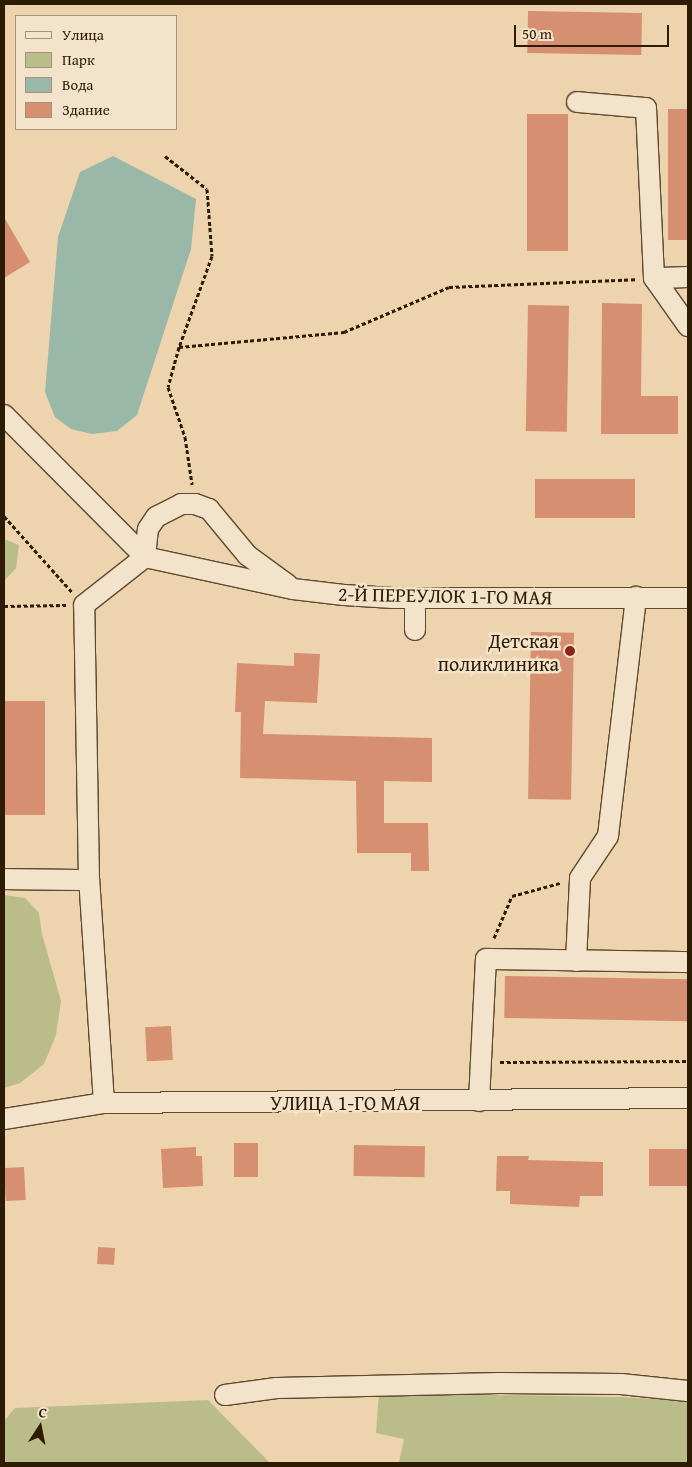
<!DOCTYPE html>
<html>
<head>
<meta charset="utf-8">
<style>
  body { margin:0 }
  #map { position:relative; width:692px; height:1467px; overflow:hidden; background:#edd4ae; font-family:"Gentium Book Plus",serif }
  div>[style] { position:absolute }
  .green>* { inset:0; background:#babc89 }
  .water>* { inset:0; background:#9ab8a7 }
  .building>* { inset:0; background:#d68f70; transform-origin:0 0 }
  .path>* { height:3px; margin-top:-1.5px; transform-origin:0; background:repeating-linear-gradient(90deg,#2e1b03 0 4px,transparent 0 6.5px) }
  .roads { filter:drop-shadow(1px 0 #5e492e) drop-shadow(-1px 0 #5e492e) drop-shadow(0 1px #5e492e) drop-shadow(0 -1px #5e492e) }
  .minor>* { height:20px; margin:-10px; padding:0 10px; transform-origin:10px; border-radius:10px; background:#f3e3ca }
  .dots>* { width:14px; height:14px; translate:-50% -50%; box-sizing:border-box; border:2px solid #f3e3ca; border-radius:50% }
  span { translate:-50% -50%; white-space:nowrap; text-align:center; line-height:1.15; -webkit-text-stroke:5px #f3e3ca; paint-order:stroke }
  .street-label { font-size:20px; color:#2e1b03 }
  .poi-label { font-size:20px; color:#2e1b03 }
  .right { translate:-100% -50%; text-align:right }
  .frame { position:absolute; inset:0; border:5px solid #2e1b03; pointer-events:none }
  .legend { position:absolute; left:15px; top:15px; width:162px; height:115px; box-sizing:border-box; background:#f3e3ca; border:1px solid #a4937a; margin:0; padding:6px 9px; list-style:none; font-size:15px; color:#2e1b03 }
  .legend li { display:flex; align-items:center; gap:10px; height:25px }
  .legend b { width:25px; border:1px solid #a4937a }
  .north { position:absolute; left:15px; top:1402px; width:50px; height:50px; -webkit-text-stroke:4px #f3e3ca; paint-order:stroke; rotate:11deg; font-size:14px; font-weight:700; line-height:20px; text-align:center; color:#2e1b03 }
  .north::after { content:''; display:block; margin:auto; width:18px; height:22px; background:#2e1b03; clip-path:polygon(50% 0,100% 100%,50% 72%,0 100%) }
  .scale { position:absolute; left:514px; top:25px; width:155px; height:22px; box-sizing:border-box; border:2px solid #2e1b03; border-top:0; padding-left:6px; font-size:15px; line-height:18px; white-space:nowrap; color:#2e1b03; -webkit-text-stroke:4px #f3e3ca; paint-order:stroke }
</style>
</head>
<body>
<div id="map">
  <div class="green">
    <i style="clip-path:polygon(4px 539px,19px 545px,16px 568px,4px 581px)"></i>
    <i style="clip-path:polygon(4px 895px,25px 898px,39px 913px,42px 934px,61px 1001px,56px 1035px,44px 1064px,20px 1083px,4px 1088px)"></i>
    <i style="clip-path:polygon(379px 1393px,622px 1397px,688px 1401px,688px 1463px,399px 1462px,404px 1439px,376px 1433px)"></i>
    <i style="clip-path:polygon(208px 1400px,270px 1463px,4px 1463px,4px 1421px,15px 1408px)"></i>
  </div>
  <div class="water">
    <i style="clip-path:polygon(113px 156px,196px 199px,191px 249px,137px 415px,117px 431px,92px 434px,71px 429px,55px 417px,45px 392px,58px 237px,80px 172px)"></i>
  </div>
  <div class="building">
    <i style="left:528px;top:11px;width:114px;height:42px;rotate:1deg"></i>
    <i style="left:668px;top:109px;width:20px;height:131px"></i>
    <i style="left:527px;top:114px;width:41px;height:137px"></i>
    <i style="clip-path:polygon(4px 217px,30px 262px,4px 278px)"></i>
    <i style="clip-path:polygon(602px 303px,642px 304px,641px 396px,678px 396px,678px 434px,601px 434px)"></i>
    <i style="left:528px;top:305px;width:41px;height:126px;rotate:1deg"></i>
    <i style="left:535px;top:479px;width:100px;height:39px"></i>
    <i style="left:531px;top:632px;width:43px;height:167px;rotate:1deg"></i>
    <i style="clip-path:polygon(294px 653px,320px 654px,317px 703px,265px 701px,263px 734px,432px 738px,432px 782px,384px 781px,384px 823px,428px 823px,429px 871px,411px 871px,411px 853px,357px 853px,356px 781px,240px 778px,241px 712px,235px 712px,237px 663px,294px 666px)"></i>
    <i style="left:4px;top:701px;width:41px;height:114px"></i>
    <i style="left:505px;top:976px;width:183px;height:42px;rotate:1deg"></i>
    <i style="left:171px;top:1026px;width:34px;height:26px;rotate:87deg"></i>
    <i style="left:234px;top:1143px;width:24px;height:34px"></i>
    <i style="left:354px;top:1145px;width:71px;height:31px;rotate:1deg"></i>
    <i style="clip-path:polygon(196px 1147px,196px 1156px,202px 1156px,203px 1186px,163px 1188px,161px 1149px)"></i>
    <i style="left:649px;top:1149px;width:39px;height:37px"></i>
    <i style="clip-path:polygon(497px 1156px,529px 1156px,528px 1160px,603px 1162px,603px 1196px,580px 1196px,579px 1207px,510px 1204px,510px 1191px,496px 1191px)"></i>
    <i style="left:24px;top:1167px;width:33px;height:20px;rotate:87deg"></i>
    <i style="left:98px;top:1247px;width:17px;height:17px;rotate:3deg"></i>
  </div>
  <div class="path">
    <i style="left:165px;top:156px;width:53px;rotate:38.2deg"></i>
    <i style="left:207px;top:189px;width:67px;rotate:85.7deg"></i>
    <i style="left:212px;top:256px;width:97px;rotate:109.9deg"></i>
    <i style="left:179px;top:347px;width:41px;rotate:105.4deg"></i>
    <i style="left:168px;top:387px;width:53px;rotate:71.2deg"></i>
    <i style="left:185px;top:437px;width:48px;rotate:81.5deg"></i>
    <i style="left:179px;top:347px;width:166px;rotate:-5.2deg"></i>
    <i style="left:344px;top:332px;width:114px;rotate:-23.2deg"></i>
    <i style="left:449px;top:287px;width:187px;rotate:-2.4deg"></i>
    <i style="left:4px;top:516px;width:102px;rotate:48.2deg"></i>
    <i style="left:4px;top:606px;width:62px;rotate:-0.9deg"></i>
    <i style="left:494px;top:938px;width:46px;rotate:-66.8deg"></i>
    <i style="left:512px;top:896px;width:50px;rotate:-15.2deg"></i>
    <i style="left:500px;top:1062px;width:188px;rotate:-0.3deg"></i>
  </div>
  <div class="roads">
    <div class="minor">
      <i style="left:577px;top:102px;width:69px;rotate:5deg"></i>
      <i style="left:646px;top:108px;width:170px;rotate:87.3deg"></i>
      <i style="left:688px;top:277px;width:34px;rotate:178deg"></i>
      <i style="left:654px;top:278px;width:59px;rotate:54.7deg"></i>
      <i style="left:4px;top:415px;width:200px;rotate:45.2deg"></i>
      <i style="left:145px;top:557px;width:151px;rotate:12.2deg"></i>
      <i style="left:293px;top:589px;width:51px;rotate:6.7deg"></i>
      <i style="left:344px;top:595px;width:49px;rotate:3.5deg"></i>
      <i style="left:393px;top:598px;width:295px"></i>
      <i style="left:145px;top:557px;width:28px;rotate:-84deg"></i>
      <i style="left:148px;top:529px;width:14px;rotate:-56deg"></i>
      <i style="left:156px;top:517px;width:28px;rotate:-27deg"></i>
      <i style="left:181px;top:504px;width:14px"></i>
      <i style="left:195px;top:504px;width:15px;rotate:20deg"></i>
      <i style="left:209px;top:509px;width:60px;rotate:50.4deg"></i>
      <i style="left:247px;top:555px;width:51px;rotate:36.2deg"></i>
      <i style="left:415px;top:630px;width:32px;rotate:-90deg"></i>
      <i style="left:4px;top:879px;width:85px;rotate:0.7deg"></i>
      <i style="left:576px;top:961px;width:83px;rotate:-87.2deg"></i>
      <i style="left:580px;top:878px;width:50px;rotate:-56.3deg"></i>
      <i style="left:608px;top:836px;width:241px;rotate:-83.3deg"></i>
      <i style="left:479px;top:1101px;width:142px;rotate:-87.2deg"></i>
      <i style="left:486px;top:959px;width:202px;rotate:0.9deg"></i>
      <i style="left:104px;top:1103px;width:224px;rotate:-93.8deg"></i>
      <i style="left:89px;top:880px;width:275px;rotate:-91deg"></i>
      <i style="left:84px;top:605px;width:78px;rotate:-38.2deg"></i>
      <i style="left:4px;top:1119px;width:101px;rotate:-9.1deg"></i>
      <i style="left:104px;top:1103px;width:584px;rotate:-0.49deg"></i>
      <i style="left:225px;top:1395px;width:52px;rotate:-7.7deg"></i>
      <i style="left:277px;top:1388px;width:223px;rotate:-1.3deg"></i>
      <i style="left:500px;top:1383px;width:121px;rotate:0.5deg"></i>
      <i style="left:621px;top:1384px;width:67px;rotate:6deg"></i>
    </div>
  </div>
  <div class="dots">
    <i style="left:570px;top:651px;background:#8f2418"></i>
  </div>
  <div class="street-label">
    <span style="left:445px;top:595px;rotate:1deg">2-Й ПЕРЕУЛОК 1-ГО МАЯ</span>
    <span style="left:345px;top:1102px">УЛИЦА 1-ГО МАЯ</span>
  </div>
  <div class="poi-label">
    <span class="right" style="left:559px;top:652px">Детская<br>поликлиника</span>
  </div>
  <div class="frame"></div>
  <ul class="legend">
  <li><b style="height:6px;background:#f3e3ca"></b>Улица</li>
  <li><b style="height:14px;background:#babc89"></b>Парк</li>
  <li><b style="height:14px;background:#9ab8a7"></b>Вода</li>
  <li><b style="height:14px;background:#d68f70"></b>Здание</li>
  </ul>
  <div class="north">С</div>
  <div class="scale">50 m</div>
</div>
</body>
</html>
